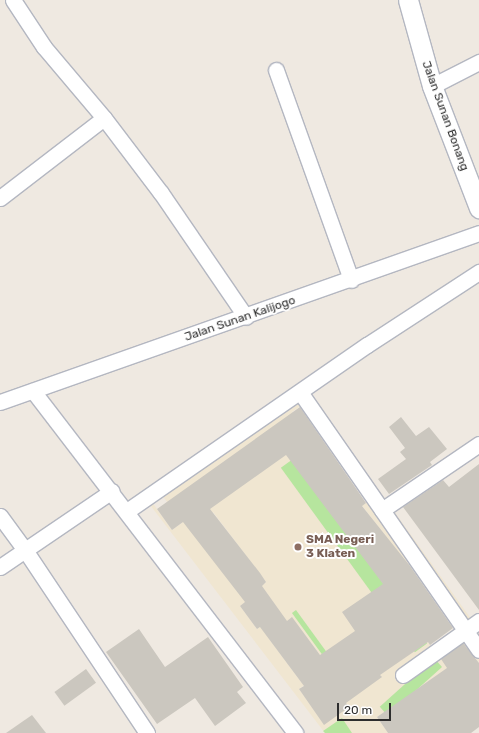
<!DOCTYPE html>
<html>
<head>
<meta charset="utf-8">
<style>
  body { margin:0 }
  #map { position:relative; width:479px; height:733px; overflow:hidden; background:#efe9e1; font-family:Rubik,sans-serif }
  div>[style] { position:absolute }
  .education>* { inset:0; background:#f0e6d1 }
  .green>* { inset:0; background:#b6e59e; transform-origin:0 0 }
  .building>* { inset:0; background:#cbc7bf; transform-origin:0 0 }
  .roads { filter:drop-shadow(1px 0 #b4b7c1) drop-shadow(-1px 0 #b4b7c1) drop-shadow(0 1px #b4b7c1) drop-shadow(0 -1px #b4b7c1) }
  .minor>* { height:15px; margin:-7.5px; padding:0 7.5px; transform-origin:7.5px; border-radius:7.5px; background:#fff }
  .tertiary>* { height:19px; margin:-9.5px; padding:0 9.5px; transform-origin:9.5px; border-radius:9.5px; background:#fff }
  .dots>* { width:11px; height:11px; translate:-50% -50%; box-sizing:border-box; border:2px solid #fff; border-radius:50% }
  span { translate:-50% -50%; white-space:nowrap; text-align:center; line-height:1.15; -webkit-text-stroke:4px #fff; paint-order:stroke }
  .street-label { font-size:12px; color:#2e2e2e }
  .education-label { font-size:12px; color:#785e54; font-weight:700 }
  .left { translate:0 -50%; text-align:left }
  .scale { position:absolute; left:337px; top:703px; width:54px; height:18px; box-sizing:border-box; border:2px solid #2e2e2e; border-top:0; padding-left:5px; font-size:12px; line-height:14px; white-space:nowrap; color:#2e2e2e; -webkit-text-stroke:3px #fff; paint-order:stroke }
</style>
</head>
<body>
<div id="map">
  <div class="education">
    <i style="clip-path:polygon(evenodd,308px 391px,479px 630px,479px 663px,471px 652px,377px 717px,388px 733px,325px 733px,147px 501px,308px 391px,302px 405px,372px 499px,364px 504px,292px 412px,302px 405px,308px 391px,314px 443px,407px 564px,383px 583px,314px 443px,308px 391px,162px 495px,182px 523px,172px 530px,152px 502px,162px 495px,308px 391px,213px 512px,266px 582px,248px 596px,190px 530px,213px 512px,308px 391px,411px 565px,457px 628px,432px 647px,386px 583px,411px 565px,308px 391px,264px 589px,280px 612px,257px 629px,240px 606px,264px 589px,308px 391px,292px 618px,326px 663px,301px 682px,267px 636px,292px 618px,308px 391px,323px 671px,324px 724px,299px 689px,323px 671px)"></i>
  </div>
  <div class="green">
    <i style="left:293px;top:459px;width:228px;height:15px;rotate:54deg"></i>
    <i style="left:296px;top:610px;width:60px;height:5px;rotate:54deg"></i>
    <i style="left:434px;top:658px;width:12px;height:73px;rotate:48deg"></i>
    <i style="clip-path:polygon(342px 718px,352px 733px,325px 733px,323px 731px)"></i>
  </div>
  <div class="building">
    <i style="clip-path:polygon(evenodd,300px 407px,366px 503px,362px 506px,410px 566px,453px 628px,430px 645px,428px 642px,380px 675px,382px 677px,346px 703px,349px 707px,324px 725px,299px 689px,304px 686px,260px 627px,257px 629px,240px 606px,245px 602px,183px 522px,172px 530px,157px 509px,300px 407px,286px 455px,383px 584px,342px 612px,355px 631px,320px 655px,292px 617px,287px 621px,262px 586px,266px 582px,260px 573px,210px 509px,286px 455px)"></i>
    <i style="clip-path:polygon(401px 417px,416px 436px,429px 427px,447px 449px,430px 462px,432px 465px,389px 494px,378px 479px,406px 459px,400px 452px,405px 448px,389px 427px)"></i>
    <i style="clip-path:polygon(479px 464px,479px 610px,403px 507px,443px 480px,449px 487px)"></i>
    <i style="clip-path:polygon(139px 629px,165px 667px,208px 637px,243px 687px,237px 692px,246px 703px,215px 726px,195px 698px,157px 724px,106px 652px)"></i>
    <i style="clip-path:polygon(463px 643px,479px 663px,479px 727px,471px 733px,388px 733px,377px 717px,447px 668px,441px 659px)"></i>
    <i style="left:86px;top:669px;width:17px;height:39px;rotate:54deg"></i>
    <i style="clip-path:polygon(32px 715px,46px 733px,6px 733px)"></i>
  </div>
  <div class="roads">
    <div class="minor">
      <i style="left:13px;top:0;width:56px;rotate:56.6deg"></i>
      <i style="left:44px;top:47px;width:93px;rotate:49.8deg"></i>
      <i style="left:276px;top:70px;width:223px;rotate:70.3deg"></i>
      <i style="left:432px;top:86px;width:53px;rotate:-27.1deg"></i>
      <i style="left:0;top:198px;width:131px;rotate:-37.6deg"></i>
      <i style="left:104px;top:118px;width:94px;rotate:52.8deg"></i>
      <i style="left:161px;top:193px;width:150px;rotate:55.6deg"></i>
      <i style="left:33px;top:391px;width:431px;rotate:52.5deg"></i>
      <i style="left:300px;top:392px;width:144px;rotate:55.2deg"></i>
      <i style="left:0;top:402px;width:508px;rotate:-19.43deg"></i>
      <i style="left:479px;top:444px;width:117px;rotate:145.8deg"></i>
      <i style="left:382px;top:510px;width:170px;rotate:55.3deg"></i>
      <i style="left:127px;top:511px;width:292px;rotate:-34.7deg"></i>
      <i style="left:367px;top:345px;width:134px;rotate:-33.1deg"></i>
      <i style="left:0;top:516px;width:42px;rotate:53.7deg"></i>
      <i style="left:25px;top:550px;width:220px;rotate:56.3deg"></i>
      <i style="left:0;top:567px;width:135px;rotate:-34.2deg"></i>
      <i style="left:403px;top:675px;width:93px;rotate:-35.4deg"></i>
    </div>
    <div class="tertiary">
      <i style="left:408px;top:0;width:89px;rotate:74.4deg"></i>
      <i style="left:432px;top:86px;width:131px;rotate:68.9deg"></i>
    </div>
  </div>
  <div class="dots">
    <i style="left:298px;top:547px;background:#8d6e63"></i>
  </div>
  <div class="street-label">
    <span style="left:445px;top:116px;rotate:70deg">Jalan Sunan Bonang</span>
    <span style="left:240px;top:319px;rotate:-19deg">Jalan Sunan Kalijogo</span>
  </div>
  <div class="education-label">
    <span class="left" style="left:306px;top:547px">SMA Negeri<br>3 Klaten</span>
  </div>
  <div class="scale">20 m</div>
</div>
</body>
</html>
